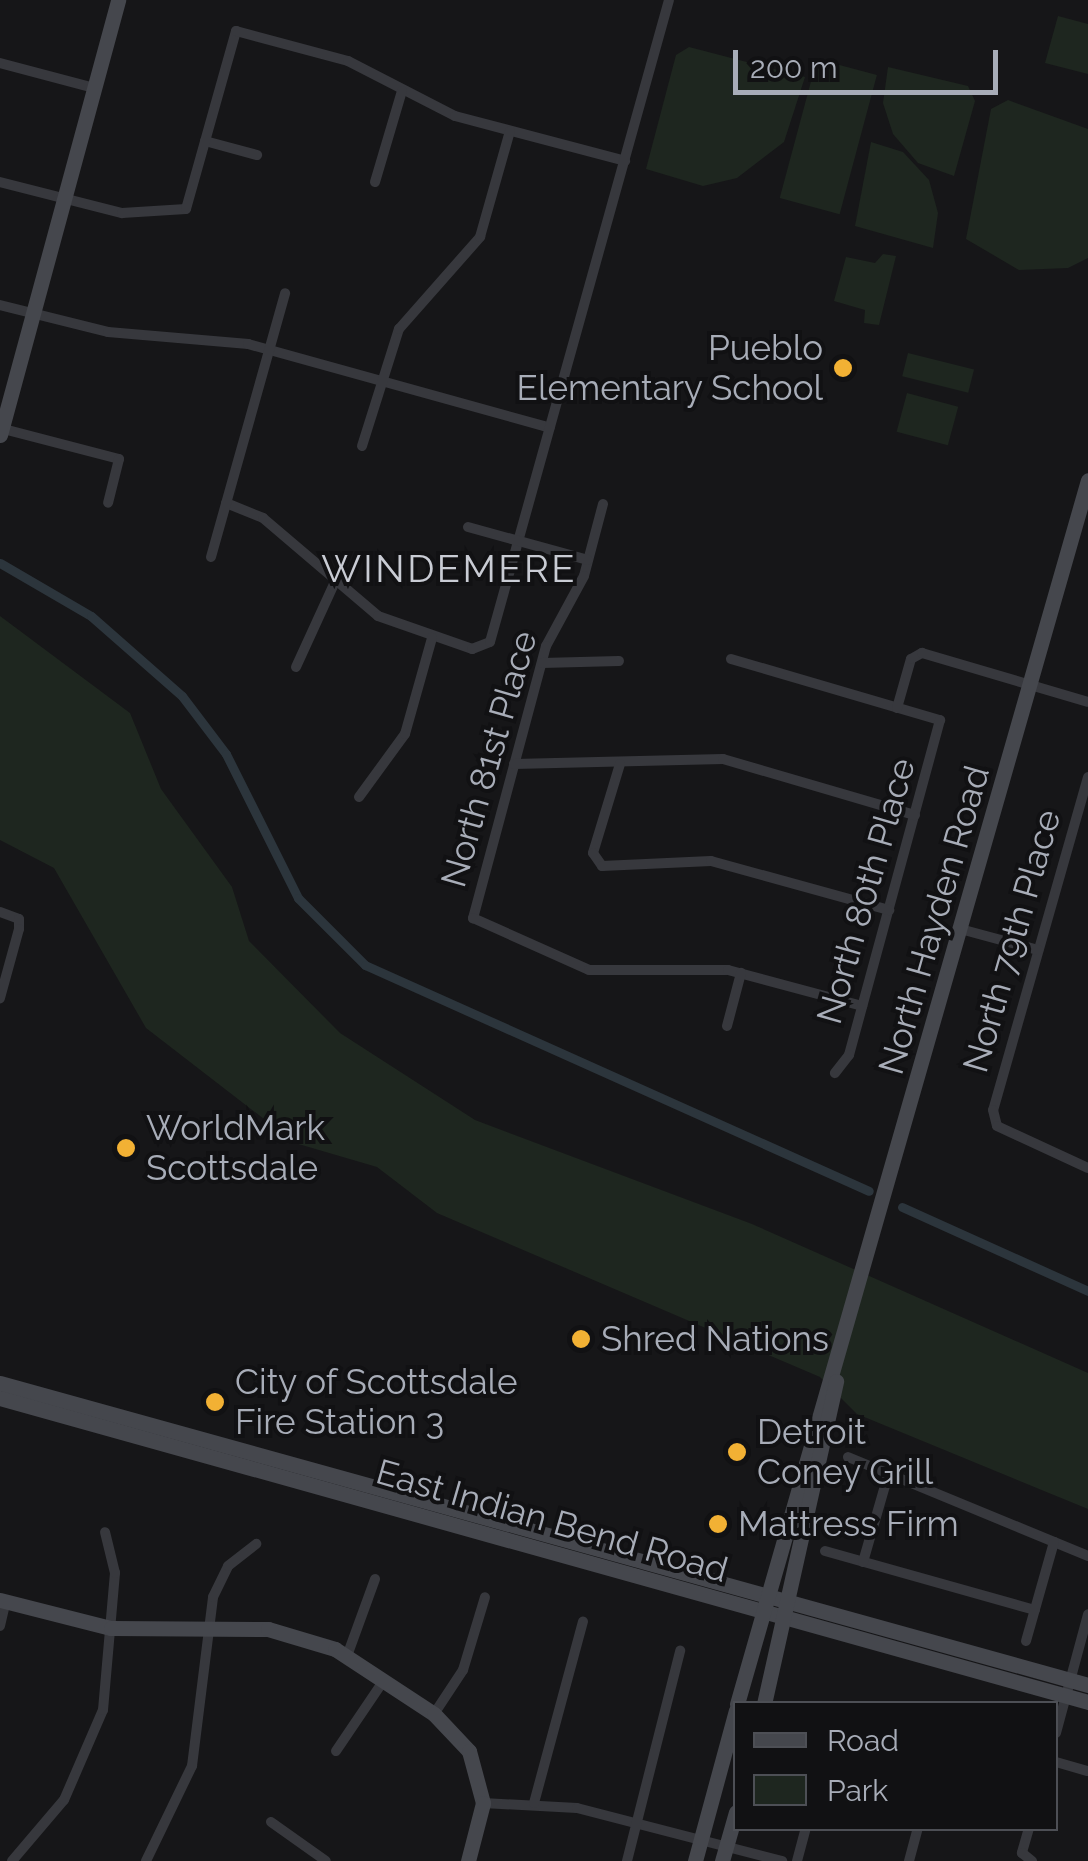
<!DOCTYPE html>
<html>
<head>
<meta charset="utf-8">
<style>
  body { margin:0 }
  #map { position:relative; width:1088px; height:1861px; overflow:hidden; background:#161618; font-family:Raleway,sans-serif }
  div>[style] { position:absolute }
  .green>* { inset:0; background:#1e261f; transform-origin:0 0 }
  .canal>* { height:9px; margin:-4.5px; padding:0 4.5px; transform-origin:4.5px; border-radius:4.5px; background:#2c353c }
  .street>* { height:10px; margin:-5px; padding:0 5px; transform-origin:5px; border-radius:5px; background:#37383d }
  .secondary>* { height:15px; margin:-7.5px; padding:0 7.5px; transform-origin:7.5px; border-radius:7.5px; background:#45474d }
  .dots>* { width:28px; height:28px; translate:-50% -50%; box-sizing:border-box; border:5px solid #111113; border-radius:50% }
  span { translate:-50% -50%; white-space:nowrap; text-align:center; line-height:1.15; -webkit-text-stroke:8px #111113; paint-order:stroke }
  .poi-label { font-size:35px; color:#a8adb8 }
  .right { translate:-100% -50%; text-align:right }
  .left { translate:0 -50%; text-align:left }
  .street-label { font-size:35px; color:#a8adb8 }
  .neighbourhood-label { font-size:38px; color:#c9ccd4; letter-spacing:2.5px }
  .legend { position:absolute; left:733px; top:1701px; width:325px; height:130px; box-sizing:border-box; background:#111113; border:2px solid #4d4f55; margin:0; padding:12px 18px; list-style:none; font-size:30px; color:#a8adb8 }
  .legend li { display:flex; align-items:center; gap:20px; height:50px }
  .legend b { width:50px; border:2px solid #4d4f55 }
  .scale { position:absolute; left:733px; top:50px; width:265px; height:45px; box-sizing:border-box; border:5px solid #a8adb8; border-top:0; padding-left:12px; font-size:30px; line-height:35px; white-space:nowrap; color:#a8adb8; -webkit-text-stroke:8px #111113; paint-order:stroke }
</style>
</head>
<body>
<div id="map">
  <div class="green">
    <i style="clip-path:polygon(1058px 16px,1088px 24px,1088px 74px,1045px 63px)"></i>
    <i style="clip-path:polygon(689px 47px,805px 77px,784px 142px,737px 178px,703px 186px,646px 169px,676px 55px)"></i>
    <i style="left:817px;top:59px;width:62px;height:144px;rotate:15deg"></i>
    <i style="clip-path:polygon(888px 67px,968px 86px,975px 101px,954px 176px,918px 163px,893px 134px,883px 103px)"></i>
    <i style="clip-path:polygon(1008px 100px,1088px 129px,1088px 258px,1068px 268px,1019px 270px,966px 239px,991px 109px)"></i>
    <i style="clip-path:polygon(871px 142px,903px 152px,929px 180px,938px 213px,933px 248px,855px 226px)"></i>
    <i style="clip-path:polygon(883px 254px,896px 256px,879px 325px,864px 323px,865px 310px,834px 301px,846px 257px,875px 263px)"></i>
    <i style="left:908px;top:353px;width:68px;height:24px;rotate:14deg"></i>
    <i style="left:907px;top:393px;width:53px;height:40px;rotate:15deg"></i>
    <i style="clip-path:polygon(0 616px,130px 713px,161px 789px,232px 887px,249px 941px,340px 1033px,475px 1120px,752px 1224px,1088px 1373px,1088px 1509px,857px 1414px,820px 1377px,437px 1213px,377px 1167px,295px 1143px,146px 1028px,54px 868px,0 840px)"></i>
  </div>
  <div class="canal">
    <i style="left:0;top:563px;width:105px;rotate:30.2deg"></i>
    <i style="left:91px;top:616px;width:121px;rotate:41.3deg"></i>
    <i style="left:182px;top:696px;width:73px;rotate:52.8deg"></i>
    <i style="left:226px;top:754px;width:161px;rotate:63.4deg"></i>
    <i style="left:298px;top:898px;width:95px;rotate:45deg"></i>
    <i style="left:365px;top:965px;width:552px;rotate:24.15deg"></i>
    <i style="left:902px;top:1207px;width:204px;rotate:24.3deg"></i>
  </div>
  <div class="street">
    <i style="left:0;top:63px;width:97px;rotate:14.9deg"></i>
    <i style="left:205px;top:141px;width:54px;rotate:15.1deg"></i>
    <i style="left:0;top:182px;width:126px;rotate:14.3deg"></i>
    <i style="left:122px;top:213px;width:64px;rotate:-3.6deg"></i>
    <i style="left:186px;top:209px;width:185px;rotate:-74.3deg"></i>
    <i style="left:236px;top:31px;width:116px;rotate:15deg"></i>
    <i style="left:348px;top:61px;width:120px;rotate:27.2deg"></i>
    <i style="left:455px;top:116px;width:176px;rotate:14.8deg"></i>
    <i style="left:375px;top:182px;width:95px;rotate:-73.5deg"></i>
    <i style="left:0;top:305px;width:111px;rotate:14deg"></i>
    <i style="left:108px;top:332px;width:141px;rotate:4.9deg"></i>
    <i style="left:248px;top:344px;width:313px;rotate:15.5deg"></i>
    <i style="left:0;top:428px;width:123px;rotate:14.6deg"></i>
    <i style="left:119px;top:459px;width:45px;rotate:104deg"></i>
    <i style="left:362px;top:446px;width:123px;rotate:-72.5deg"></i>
    <i style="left:399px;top:329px;width:123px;rotate:-48.6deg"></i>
    <i style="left:480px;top:237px;width:110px;rotate:-74.2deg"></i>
    <i style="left:226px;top:503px;width:40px;rotate:22deg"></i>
    <i style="left:263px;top:518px;width:151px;rotate:40.4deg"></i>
    <i style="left:378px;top:616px;width:100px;rotate:19.3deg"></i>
    <i style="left:472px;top:649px;width:19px;rotate:-21deg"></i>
    <i style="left:490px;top:642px;width:666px;rotate:-74.42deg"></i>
    <i style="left:603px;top:504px;width:74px;rotate:104.8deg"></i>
    <i style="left:584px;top:576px;width:80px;rotate:118.5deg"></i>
    <i style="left:546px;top:646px;width:282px;rotate:105deg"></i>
    <i style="left:473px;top:918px;width:127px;rotate:24.1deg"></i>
    <i style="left:589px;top:970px;width:139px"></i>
    <i style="left:728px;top:970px;width:139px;rotate:15deg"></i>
    <i style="left:468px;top:527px;width:124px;rotate:15.4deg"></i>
    <i style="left:211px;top:557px;width:274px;rotate:-74.3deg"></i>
    <i style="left:731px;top:659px;width:218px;rotate:16.3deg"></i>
    <i style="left:940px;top:720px;width:347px;rotate:105.2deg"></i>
    <i style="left:849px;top:1055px;width:23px;rotate:128deg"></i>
    <i style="left:542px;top:663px;width:77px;rotate:-1.5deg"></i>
    <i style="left:296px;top:667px;width:94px;rotate:-65.4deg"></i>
    <i style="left:897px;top:708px;width:51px;rotate:-74.1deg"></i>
    <i style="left:911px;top:659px;width:13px;rotate:-29deg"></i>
    <i style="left:922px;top:653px;width:173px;rotate:16.4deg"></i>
    <i style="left:514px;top:764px;width:209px;rotate:-1.4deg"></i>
    <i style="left:723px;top:759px;width:200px;rotate:16.3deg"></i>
    <i style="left:620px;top:764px;width:93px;rotate:106.9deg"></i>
    <i style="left:593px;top:853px;width:16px;rotate:55deg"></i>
    <i style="left:602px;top:866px;width:109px;rotate:-2.6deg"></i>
    <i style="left:711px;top:861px;width:185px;rotate:15.4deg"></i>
    <i style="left:1088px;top:777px;width:346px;rotate:105.9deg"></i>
    <i style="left:993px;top:1110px;width:16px;rotate:76deg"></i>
    <i style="left:997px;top:1126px;width:100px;rotate:24.8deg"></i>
    <i style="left:359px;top:797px;width:78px;rotate:-53.9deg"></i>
    <i style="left:405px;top:734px;width:100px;rotate:-74.3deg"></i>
    <i style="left:0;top:912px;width:20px;rotate:20deg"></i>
    <i style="left:19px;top:919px;width:10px;rotate:90deg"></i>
    <i style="left:19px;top:929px;width:72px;rotate:105.4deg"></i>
    <i style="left:964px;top:930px;width:77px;rotate:15.1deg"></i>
    <i style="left:727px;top:1026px;width:55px;rotate:-75.2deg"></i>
    <i style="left:848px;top:1457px;width:260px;rotate:22.4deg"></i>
    <i style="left:825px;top:1551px;width:218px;rotate:15.7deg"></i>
    <i style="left:863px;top:1562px;width:94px;rotate:-73.9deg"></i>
    <i style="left:0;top:1626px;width:26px;rotate:-77deg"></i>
    <i style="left:1026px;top:1641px;width:103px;rotate:-74.2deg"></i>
    <i style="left:347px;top:1656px;width:82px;rotate:-70deg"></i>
    <i style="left:434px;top:1714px;width:53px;rotate:-56.6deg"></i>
    <i style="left:463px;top:1670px;width:76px;rotate:-73.2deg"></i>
    <i style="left:1056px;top:1733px;width:123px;rotate:-74.9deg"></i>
    <i style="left:336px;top:1751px;width:86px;rotate:-55.9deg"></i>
    <i style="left:1056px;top:1762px;width:33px;rotate:16deg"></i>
    <i style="left:483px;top:1803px;width:94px;rotate:3deg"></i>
    <i style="left:577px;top:1808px;width:212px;rotate:14.5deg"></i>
    <i style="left:534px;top:1803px;width:188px;rotate:-74.9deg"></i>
    <i style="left:271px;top:1822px;width:67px;rotate:35.3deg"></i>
    <i style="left:1029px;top:1828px;width:26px;rotate:106deg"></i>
    <i style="left:1022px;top:1853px;width:13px;rotate:39deg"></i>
    <i style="left:12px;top:1861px;width:80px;rotate:-49.6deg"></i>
    <i style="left:64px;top:1800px;width:98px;rotate:-66.6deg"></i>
    <i style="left:103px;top:1710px;width:138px;rotate:-85deg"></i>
    <i style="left:115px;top:1573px;width:42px;rotate:-103.7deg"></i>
    <i style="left:146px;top:1861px;width:106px;rotate:-64.2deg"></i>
    <i style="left:192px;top:1766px;width:170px;rotate:-82.9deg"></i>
    <i style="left:213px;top:1597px;width:34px;rotate:-64deg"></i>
    <i style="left:228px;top:1566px;width:36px;rotate:-38deg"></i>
    <i style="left:627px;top:1861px;width:217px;rotate:-75.8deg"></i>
    <i style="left:797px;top:1861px;width:34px;rotate:-75deg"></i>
    <i style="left:909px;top:1861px;width:34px;rotate:-75deg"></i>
  </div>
  <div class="secondary">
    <i style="left:0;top:435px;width:451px;rotate:-74.8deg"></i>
    <i style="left:0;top:1383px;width:1129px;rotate:15.51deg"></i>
    <i style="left:0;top:1398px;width:1130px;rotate:15.61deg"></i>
    <i style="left:0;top:1600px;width:114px;rotate:14.2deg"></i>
    <i style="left:111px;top:1628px;width:157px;rotate:0.4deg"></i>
    <i style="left:268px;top:1629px;width:70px;rotate:16.6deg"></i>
    <i style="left:335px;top:1649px;width:118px;rotate:33.3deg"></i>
    <i style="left:434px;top:1714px;width:51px;rotate:46.6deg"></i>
    <i style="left:469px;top:1751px;width:54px;rotate:74.9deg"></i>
    <i style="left:483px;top:1803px;width:60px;rotate:104.5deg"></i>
    <i style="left:737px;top:1704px;width:1273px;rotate:-74deg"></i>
    <i style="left:764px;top:1704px;width:331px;rotate:-77.4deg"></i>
    <i style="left:695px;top:1861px;width:156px;rotate:-74.8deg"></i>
    <i style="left:722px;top:1861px;width:51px;rotate:-74.1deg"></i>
  </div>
  <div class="dots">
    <i style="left:843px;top:368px;background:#f2b134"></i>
    <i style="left:126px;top:1148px;background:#f2b134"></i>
    <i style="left:581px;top:1339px;background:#f2b134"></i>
    <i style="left:215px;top:1402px;background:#f2b134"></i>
    <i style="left:737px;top:1452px;background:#f2b134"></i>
    <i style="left:718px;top:1524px;background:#f2b134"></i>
  </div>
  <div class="poi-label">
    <span class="right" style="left:823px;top:368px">Pueblo<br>Elementary School</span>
    <span class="left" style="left:146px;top:1148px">WorldMark<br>Scottsdale</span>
    <span class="left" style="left:601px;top:1339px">Shred Nations</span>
    <span class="left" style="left:235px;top:1402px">City of Scottsdale<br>Fire Station 3</span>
    <span class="left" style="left:757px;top:1452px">Detroit<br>Coney Grill</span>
    <span class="left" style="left:738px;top:1524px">Mattress Firm</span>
  </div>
  <div class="street-label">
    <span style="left:489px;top:759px;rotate:-74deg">North 81st Place</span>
    <span style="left:866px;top:891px;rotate:-74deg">North 80th Place</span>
    <span style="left:934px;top:920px;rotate:-74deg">North Hayden Road</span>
    <span style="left:1012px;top:941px;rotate:-74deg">North 79th Place</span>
    <span style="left:552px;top:1521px;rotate:16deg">East Indian Bend Road</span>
  </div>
  <div class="neighbourhood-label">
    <span style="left:449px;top:569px">WINDEMERE</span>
  </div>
  <ul class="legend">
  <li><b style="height:12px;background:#45474d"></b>Road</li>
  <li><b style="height:28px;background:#1e261f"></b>Park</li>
  </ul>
  <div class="scale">200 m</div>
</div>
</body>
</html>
